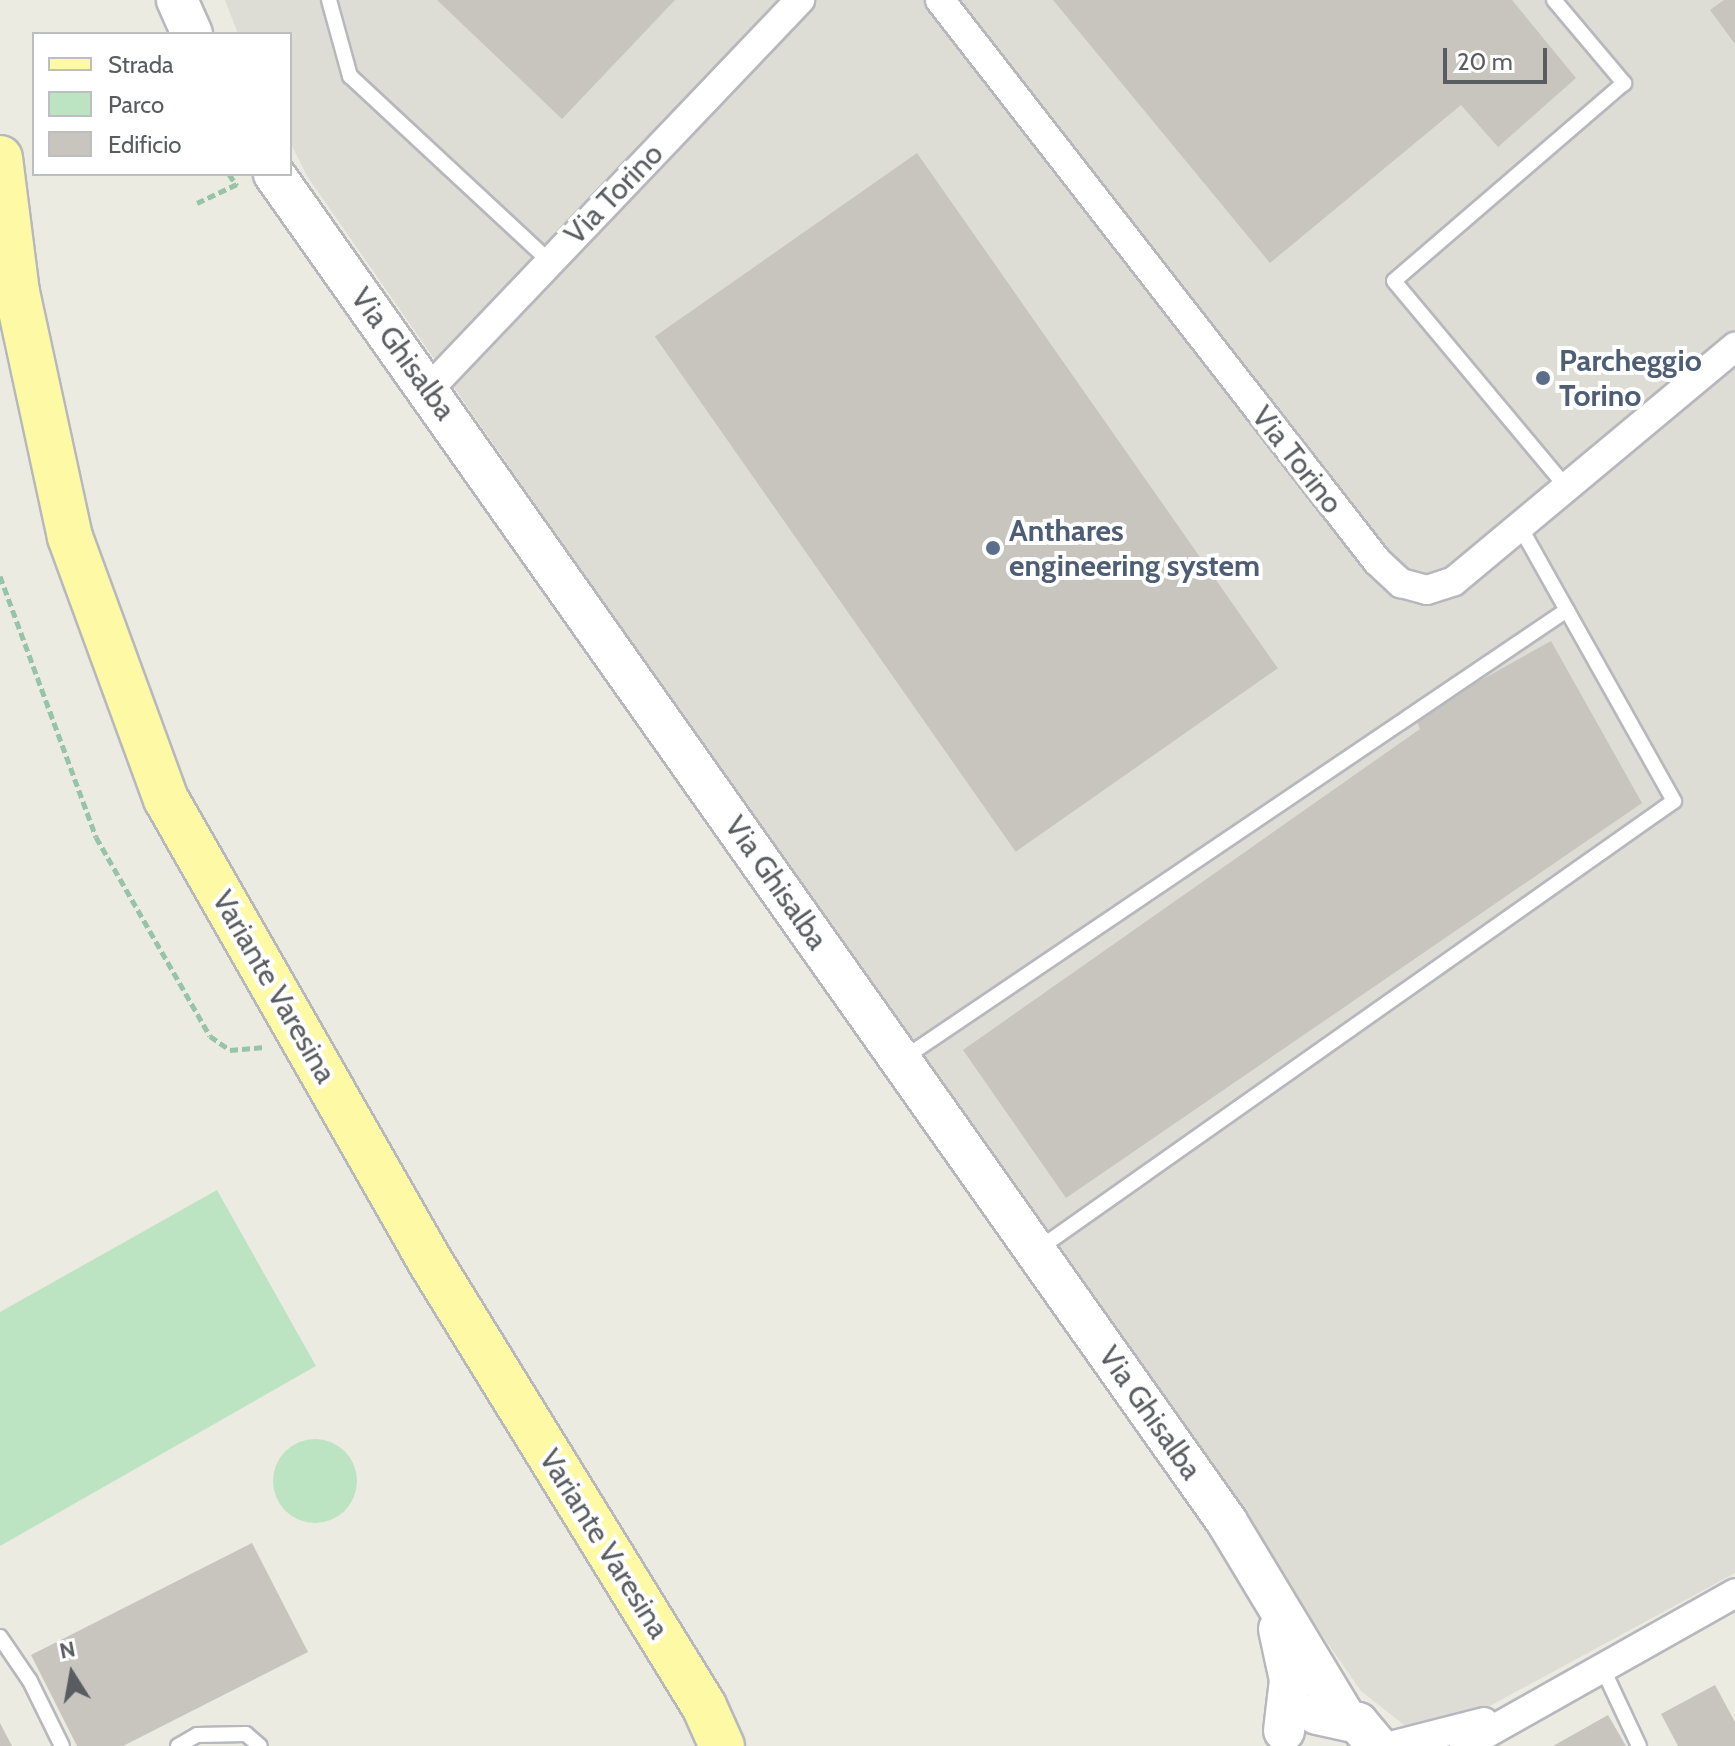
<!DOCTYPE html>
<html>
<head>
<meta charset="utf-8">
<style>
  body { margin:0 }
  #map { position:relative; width:1735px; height:1746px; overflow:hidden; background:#ecebe1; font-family:Cabin,sans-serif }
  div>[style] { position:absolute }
  .industrial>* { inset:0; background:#dddcd5 }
  .green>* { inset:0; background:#bde4c2 }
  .round { border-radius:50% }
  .building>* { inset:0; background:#c7c5be; transform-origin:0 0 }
  .path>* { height:5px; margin-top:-2.5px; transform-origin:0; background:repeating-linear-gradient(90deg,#97c4a8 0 8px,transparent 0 12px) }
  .roads { filter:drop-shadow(2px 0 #b6b8bd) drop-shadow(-2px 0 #b6b8bd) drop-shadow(0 2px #b6b8bd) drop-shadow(0 -2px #b6b8bd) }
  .lane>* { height:14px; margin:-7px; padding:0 7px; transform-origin:7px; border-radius:7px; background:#fff }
  .street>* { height:28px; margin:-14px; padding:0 14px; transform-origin:14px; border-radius:14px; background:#fff }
  .secondary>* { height:40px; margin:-20px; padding:0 20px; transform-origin:20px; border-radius:20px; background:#fff }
  .primary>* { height:44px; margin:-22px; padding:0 22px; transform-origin:22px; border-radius:22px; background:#fdf9a5 }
  .dots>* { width:22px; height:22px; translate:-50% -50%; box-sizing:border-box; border:4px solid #fff; border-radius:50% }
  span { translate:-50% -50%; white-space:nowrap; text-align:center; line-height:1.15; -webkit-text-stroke:8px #fff; paint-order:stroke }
  .street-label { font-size:30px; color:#595c61 }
  .service-label { font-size:30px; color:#4e5e75; font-weight:700 }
  .left { translate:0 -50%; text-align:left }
  .legend { position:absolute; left:32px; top:32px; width:260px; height:144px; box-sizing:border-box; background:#fff; border:2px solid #bdbec0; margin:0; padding:10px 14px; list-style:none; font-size:24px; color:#595c61 }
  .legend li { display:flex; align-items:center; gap:16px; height:40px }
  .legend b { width:40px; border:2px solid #bdbec0 }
  .north { position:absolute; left:32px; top:1634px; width:80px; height:80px; -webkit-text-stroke:6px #fff; paint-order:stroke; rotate:349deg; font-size:22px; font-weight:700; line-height:32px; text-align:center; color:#595c61 }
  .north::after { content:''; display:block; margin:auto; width:28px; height:36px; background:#595c61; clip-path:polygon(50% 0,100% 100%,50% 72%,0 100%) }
  .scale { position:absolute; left:1443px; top:48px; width:104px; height:36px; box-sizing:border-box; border:4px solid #595c61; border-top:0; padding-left:10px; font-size:24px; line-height:28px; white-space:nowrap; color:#595c61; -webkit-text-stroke:6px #fff; paint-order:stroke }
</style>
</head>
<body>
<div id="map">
  <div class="industrial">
    <i style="clip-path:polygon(225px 0,1735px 0,1735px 1573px,1464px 1720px,1408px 1728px,1361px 1691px,307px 176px,290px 142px,290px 34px,238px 34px)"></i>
  </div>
  <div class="green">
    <i style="clip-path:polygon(217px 1190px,316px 1366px,0 1546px,0 1312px)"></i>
    <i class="round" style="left:273px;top:1439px;width:84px;height:84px"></i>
  </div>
  <div class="building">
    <i style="clip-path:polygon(437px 0,675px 0,562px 119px)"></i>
    <i style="clip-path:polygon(1053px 0,1512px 0,1576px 78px,1498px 147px,1461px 105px,1270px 263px)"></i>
    <i style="clip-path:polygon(1724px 0,1735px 0,1735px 44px,1710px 10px)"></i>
    <i style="left:917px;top:153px;width:629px;height:320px;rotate:55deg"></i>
    <i style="clip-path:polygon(1551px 641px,1642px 803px,1066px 1198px,963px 1050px,1420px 729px,1415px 717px)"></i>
    <i style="clip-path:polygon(252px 1543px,308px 1652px,123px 1746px,77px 1746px,31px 1655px)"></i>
    <i style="clip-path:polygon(1715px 1685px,1735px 1722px,1735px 1746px,1678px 1746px,1661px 1714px)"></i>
    <i style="clip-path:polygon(1608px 1715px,1626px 1746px,1553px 1746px)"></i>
    <i style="clip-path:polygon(0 1723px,12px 1746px,0 1746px)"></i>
  </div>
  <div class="path">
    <i style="left:229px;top:174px;width:14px;rotate:56deg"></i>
    <i style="left:197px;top:203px;width:44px;rotate:-25.4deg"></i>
    <i style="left:0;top:576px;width:278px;rotate:69.8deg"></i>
    <i style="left:96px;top:837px;width:229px;rotate:60.2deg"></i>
    <i style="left:210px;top:1036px;width:24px;rotate:35deg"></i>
    <i style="left:230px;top:1050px;width:34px;rotate:-5deg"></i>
  </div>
  <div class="roads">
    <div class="lane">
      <i style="left:329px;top:0;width:79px;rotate:74.6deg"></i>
      <i style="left:350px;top:76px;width:272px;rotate:42.9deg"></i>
      <i style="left:1554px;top:0;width:109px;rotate:49.9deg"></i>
      <i style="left:1624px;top:83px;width:303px;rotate:139.3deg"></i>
      <i style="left:1394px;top:281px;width:270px;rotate:50.1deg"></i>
      <i style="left:904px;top:1058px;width:800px;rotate:-34.05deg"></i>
      <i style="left:1037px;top:1250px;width:779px;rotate:-35.18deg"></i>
      <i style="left:1674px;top:801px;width:314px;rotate:-119.3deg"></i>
      <i style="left:0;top:1637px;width:53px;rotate:55.7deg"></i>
      <i style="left:30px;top:1681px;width:72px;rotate:63.8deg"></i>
      <i style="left:1602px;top:1667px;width:87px;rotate:64.9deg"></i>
      <i style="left:178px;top:1746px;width:22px;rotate:-30deg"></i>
      <i style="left:197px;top:1735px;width:49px;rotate:-1.2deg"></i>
      <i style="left:246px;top:1734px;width:18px;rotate:41deg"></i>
    </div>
    <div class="street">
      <i style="left:940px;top:0;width:711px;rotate:52.08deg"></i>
      <i style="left:1377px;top:561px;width:33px;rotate:43deg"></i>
      <i style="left:1401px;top:583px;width:27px;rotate:15deg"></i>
      <i style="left:1427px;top:590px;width:28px;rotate:-18deg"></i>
      <i style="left:1454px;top:581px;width:366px;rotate:-39.8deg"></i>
      <i style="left:429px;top:389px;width:538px;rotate:-46.36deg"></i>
      <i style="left:1390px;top:1746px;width:97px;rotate:-14.3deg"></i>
      <i style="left:1464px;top:1746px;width:311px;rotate:-29.4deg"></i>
    </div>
    <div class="secondary">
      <i style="left:177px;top:0;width:37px;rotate:66deg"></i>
      <i style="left:274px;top:174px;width:1651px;rotate:54.74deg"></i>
      <i style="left:1227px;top:1522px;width:227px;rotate:58.9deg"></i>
      <i style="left:1279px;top:1629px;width:52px;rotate:77.8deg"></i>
      <i style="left:1290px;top:1680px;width:51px;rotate:96.7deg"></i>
      <i style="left:1317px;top:1714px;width:42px;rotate:12.4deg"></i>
      <i style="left:1358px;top:1723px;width:30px;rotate:50deg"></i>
    </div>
    <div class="primary">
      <i style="left:0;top:158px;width:135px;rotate:82.8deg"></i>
      <i style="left:17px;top:292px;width:251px;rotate:77.8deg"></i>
      <i style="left:70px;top:537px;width:279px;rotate:69.9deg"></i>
      <i style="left:166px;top:799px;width:534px;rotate:60.27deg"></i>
      <i style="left:431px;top:1263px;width:520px;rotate:58.36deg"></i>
      <i style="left:704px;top:1706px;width:44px;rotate:65.8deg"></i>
    </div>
  </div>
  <div class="dots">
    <i style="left:1543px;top:378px;background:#5c6f8a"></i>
    <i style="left:993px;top:548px;background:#5c6f8a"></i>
  </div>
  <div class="street-label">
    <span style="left:614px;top:194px;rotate:-46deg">Via Torino</span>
    <span style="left:403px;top:354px;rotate:54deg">Via Ghisalba</span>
    <span style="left:1297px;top:460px;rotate:52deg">Via Torino</span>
    <span style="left:776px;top:883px;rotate:55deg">Via Ghisalba</span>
    <span style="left:274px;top:987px;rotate:60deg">Variante Varesina</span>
    <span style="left:1150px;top:1413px;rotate:55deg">Via Ghisalba</span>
    <span style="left:604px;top:1544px;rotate:58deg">Variante Varesina</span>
  </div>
  <div class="service-label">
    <span class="left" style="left:1559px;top:378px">Parcheggio<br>Torino</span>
    <span class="left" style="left:1009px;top:548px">Anthares<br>engineering system</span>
  </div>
  <ul class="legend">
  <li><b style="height:10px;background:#fdf9a5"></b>Strada</li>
  <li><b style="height:22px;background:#bde4c2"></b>Parco</li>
  <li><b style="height:22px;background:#c7c5be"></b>Edificio</li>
  </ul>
  <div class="north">N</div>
  <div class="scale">20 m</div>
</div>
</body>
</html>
